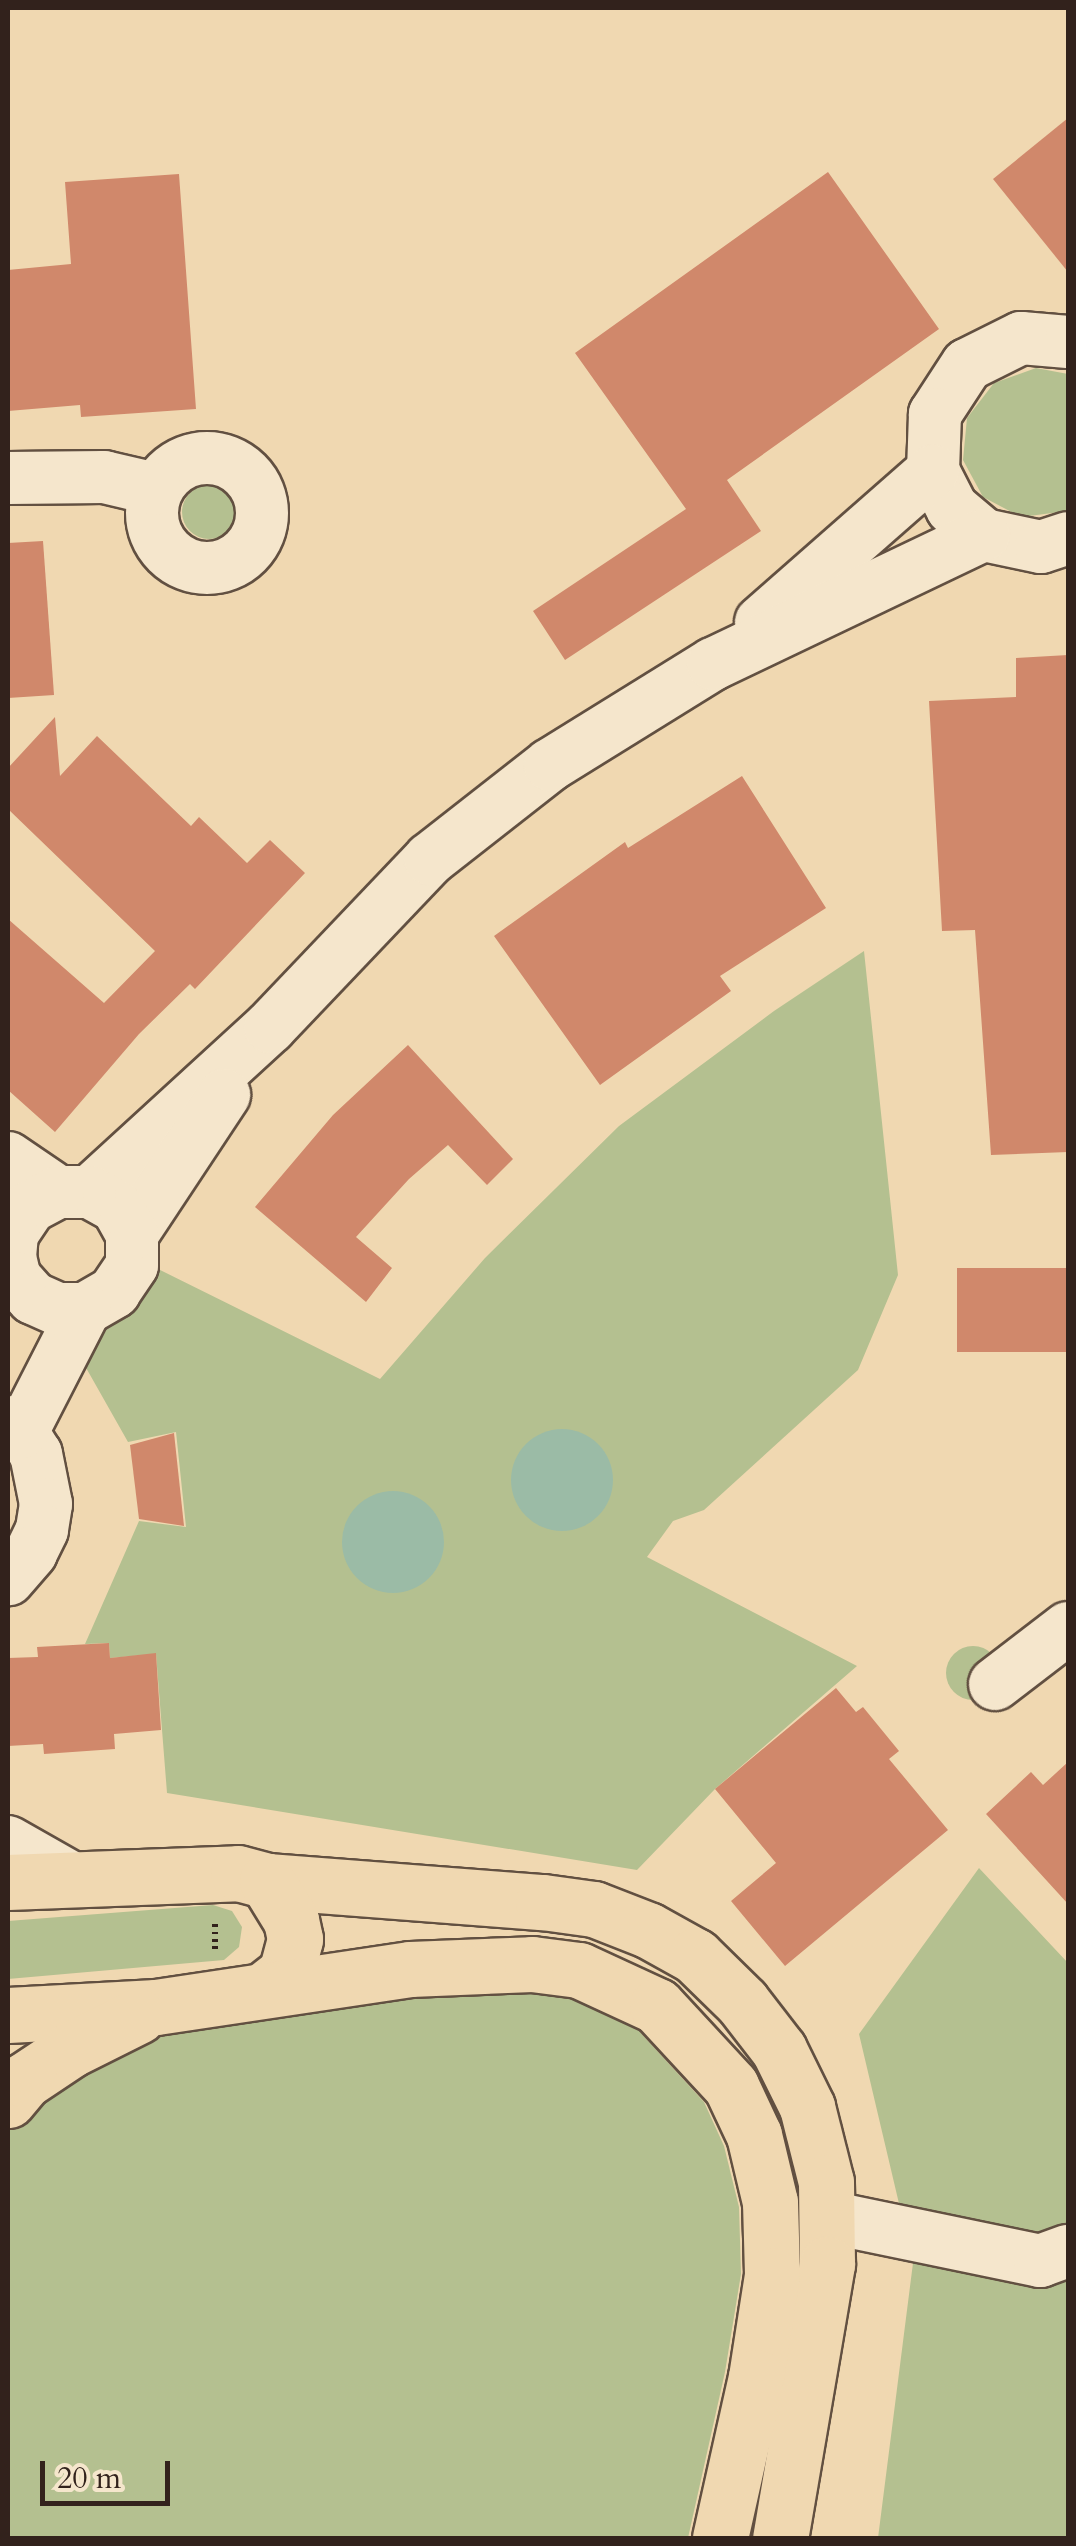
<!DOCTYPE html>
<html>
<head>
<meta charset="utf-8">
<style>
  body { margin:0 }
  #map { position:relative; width:1076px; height:2546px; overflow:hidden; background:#f0d8b1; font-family:Cardo,serif }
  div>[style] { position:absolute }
  .green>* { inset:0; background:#b4c090 }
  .round { border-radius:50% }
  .water>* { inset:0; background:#9bbba6 }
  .building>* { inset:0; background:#d0886b; transform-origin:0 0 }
  .path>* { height:6px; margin-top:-3px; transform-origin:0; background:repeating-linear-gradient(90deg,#32221c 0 2.5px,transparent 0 7.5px) }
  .roads { filter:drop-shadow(2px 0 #625041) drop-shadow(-2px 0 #625041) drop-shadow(0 2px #625041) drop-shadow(0 -2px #625041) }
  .minor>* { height:52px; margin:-26px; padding:0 26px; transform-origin:26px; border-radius:26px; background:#f5e6cc }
  .minor>.ring { margin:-26px; padding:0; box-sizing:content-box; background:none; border:52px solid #f5e6cc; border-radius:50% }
  .major>* { height:55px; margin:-27.5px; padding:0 27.5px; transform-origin:27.5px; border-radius:27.5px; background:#f0d8b1 }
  span { translate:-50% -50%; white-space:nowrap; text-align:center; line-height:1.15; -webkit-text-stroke:8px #f5e6cc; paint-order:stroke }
  .frame { position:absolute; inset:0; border:10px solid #32221c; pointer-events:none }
  .scale { position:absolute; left:40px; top:2461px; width:130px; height:45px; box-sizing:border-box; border:5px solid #32221c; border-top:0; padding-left:12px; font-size:30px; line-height:35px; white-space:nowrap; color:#32221c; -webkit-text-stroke:8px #f5e6cc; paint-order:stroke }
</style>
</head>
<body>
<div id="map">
  <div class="green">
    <i style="clip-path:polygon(1036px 368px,1068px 374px,1068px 511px,1021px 517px,983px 497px,963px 460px,967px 418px,994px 383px)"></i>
    <i class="round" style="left:182px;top:485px;width:54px;height:54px"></i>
    <i style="clip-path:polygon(864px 951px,898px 1275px,858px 1370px,704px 1510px,673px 1521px,647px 1557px,857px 1666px,715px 1789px,637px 1870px,167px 1793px,156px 1654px,110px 1658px,109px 1643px,85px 1644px,139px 1521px,186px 1527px,176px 1432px,128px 1442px,85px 1366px,146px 1263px,380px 1379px,485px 1258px,619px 1126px,774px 1011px)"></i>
    <i class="round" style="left:946px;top:1646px;width:54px;height:54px"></i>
    <i style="clip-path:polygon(979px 1868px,1068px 1963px,1068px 2538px,878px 2538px,913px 2263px,859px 2034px)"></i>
    <i style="clip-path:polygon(213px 1905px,232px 1911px,242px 1927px,239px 1947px,224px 1960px,8px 1979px,8px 1921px)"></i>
    <i style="clip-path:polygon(532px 1991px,567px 1994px,638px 2030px,704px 2102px,724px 2146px,739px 2207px,741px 2274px,725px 2372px,688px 2538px,8px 2538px,8px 2124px,76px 2061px,158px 2037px,412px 1998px)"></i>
  </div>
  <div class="water">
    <i class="round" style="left:511px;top:1429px;width:102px;height:102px"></i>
    <i class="round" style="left:342px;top:1491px;width:102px;height:102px"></i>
  </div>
  <div class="building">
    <i style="clip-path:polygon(1068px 118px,1068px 272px,993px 179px)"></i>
    <i style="clip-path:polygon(828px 172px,939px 329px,727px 480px,761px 531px,565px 660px,533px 611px,686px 509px,575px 353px)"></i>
    <i style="clip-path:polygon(179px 174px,196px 409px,81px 417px,80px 405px,8px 411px,8px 270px,71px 264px,65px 182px)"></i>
    <i style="clip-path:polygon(43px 541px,54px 695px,8px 698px,8px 543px)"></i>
    <i style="clip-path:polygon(1068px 655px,1068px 1152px,991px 1155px,975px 930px,942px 931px,929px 701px,1016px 697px,1016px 658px)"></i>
    <i style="clip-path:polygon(55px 717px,60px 776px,97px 736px,191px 826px,199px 817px,247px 863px,270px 840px,305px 873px,195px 989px,190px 984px,139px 1034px,55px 1132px,8px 1090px,8px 919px,104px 1003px,155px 951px,8px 809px,8px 768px)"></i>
    <i style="clip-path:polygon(742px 776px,826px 908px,720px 976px,731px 991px,600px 1085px,494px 936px,625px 842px,628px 848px)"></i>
    <i style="clip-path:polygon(408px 1045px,513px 1159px,487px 1185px,448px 1145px,409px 1179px,356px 1237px,392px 1268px,366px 1302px,255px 1207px,333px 1115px)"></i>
    <i style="left:1068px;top:1268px;width:84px;height:111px;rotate:90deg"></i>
    <i style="clip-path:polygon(174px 1433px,184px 1526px,139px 1519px,130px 1445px)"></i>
    <i style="clip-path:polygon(109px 1643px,110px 1658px,156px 1653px,161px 1730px,114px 1734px,115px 1749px,44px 1754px,43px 1744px,8px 1746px,8px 1658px,38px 1657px,37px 1647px)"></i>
    <i style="clip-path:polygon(836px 1688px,856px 1712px,863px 1707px,899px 1751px,889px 1759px,948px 1830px,785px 1966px,731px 1901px,776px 1863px,715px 1789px)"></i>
    <i style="clip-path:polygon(1068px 1762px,1068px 1904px,986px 1814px,1031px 1772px,1043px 1785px)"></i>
  </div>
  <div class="path">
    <i style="left:215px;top:1949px;width:28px;rotate:-90deg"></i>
  </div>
  <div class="roads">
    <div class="minor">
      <i style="left:1068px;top:342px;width:47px;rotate:-175.1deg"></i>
      <i style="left:1021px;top:338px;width:60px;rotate:153.4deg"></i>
      <i style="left:967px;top:365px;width:59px;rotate:123.1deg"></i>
      <i style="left:935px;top:414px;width:57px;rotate:92deg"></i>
      <i style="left:933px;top:471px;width:42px;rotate:62.8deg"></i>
      <i style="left:952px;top:508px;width:42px;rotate:40.2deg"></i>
      <i style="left:984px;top:535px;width:58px;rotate:11.9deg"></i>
      <i style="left:1041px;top:547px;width:28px;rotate:-18deg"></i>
      <i class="ring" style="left:152px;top:458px;width:58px;height:58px"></i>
      <i style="left:8px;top:478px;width:96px;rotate:-0.6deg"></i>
      <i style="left:104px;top:477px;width:52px;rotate:13.2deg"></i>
      <i style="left:761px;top:622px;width:229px;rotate:-41.3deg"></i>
      <i style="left:8px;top:1158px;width:60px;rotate:34.2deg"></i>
      <i style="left:90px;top:1192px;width:244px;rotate:-42.5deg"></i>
      <i style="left:270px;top:1027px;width:232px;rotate:-46.4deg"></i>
      <i style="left:430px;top:859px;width:152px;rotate:-38.1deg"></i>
      <i style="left:550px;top:765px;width:192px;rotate:-31.8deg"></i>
      <i style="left:713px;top:664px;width:300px;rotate:-25.5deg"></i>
      <i style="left:132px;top:1234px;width:167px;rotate:-56.5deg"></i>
      <i style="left:8px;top:1422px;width:17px;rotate:36deg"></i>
      <i style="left:22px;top:1432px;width:26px;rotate:58deg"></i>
      <i style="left:36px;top:1454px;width:51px;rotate:78.7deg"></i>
      <i style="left:46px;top:1504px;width:26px;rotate:99deg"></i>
      <i style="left:42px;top:1530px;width:25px;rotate:116deg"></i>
      <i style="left:31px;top:1553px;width:35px;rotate:131deg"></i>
      <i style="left:22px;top:1432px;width:138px;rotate:-62.9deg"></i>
      <i style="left:85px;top:1309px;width:34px;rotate:-30deg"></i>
      <i style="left:114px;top:1292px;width:32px;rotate:-56deg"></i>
      <i style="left:132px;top:1265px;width:31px;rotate:-90deg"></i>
      <i style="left:132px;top:1234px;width:31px;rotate:-119deg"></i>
      <i style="left:117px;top:1207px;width:31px;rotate:-151deg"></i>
      <i style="left:90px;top:1192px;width:32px;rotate:180deg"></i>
      <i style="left:58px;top:1192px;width:32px;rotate:152deg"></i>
      <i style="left:30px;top:1207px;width:32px;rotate:124deg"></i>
      <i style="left:12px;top:1234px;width:23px;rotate:95deg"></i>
      <i style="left:10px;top:1257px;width:22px;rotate:77deg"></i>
      <i style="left:15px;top:1278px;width:27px;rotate:48deg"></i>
      <i style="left:33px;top:1298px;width:27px;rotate:24deg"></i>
      <i style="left:58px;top:1309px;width:27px"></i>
      <i style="left:995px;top:1684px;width:92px;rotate:-37.5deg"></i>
      <i style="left:8px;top:1842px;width:73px;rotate:29.7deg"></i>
      <i style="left:828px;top:2217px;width:217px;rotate:11.7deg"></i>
      <i style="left:1040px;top:2261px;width:30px;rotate:-20deg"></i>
    </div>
    <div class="major">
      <i style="left:8px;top:1882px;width:230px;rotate:-2.2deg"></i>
      <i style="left:238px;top:1873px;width:30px;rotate:15deg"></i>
      <i style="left:267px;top:1881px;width:277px;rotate:4.4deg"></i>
      <i style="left:543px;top:1902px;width:51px;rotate:7.8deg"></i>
      <i style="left:594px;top:1909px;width:58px;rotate:21.3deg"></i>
      <i style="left:648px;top:1930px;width:54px;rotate:29deg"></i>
      <i style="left:695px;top:1956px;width:66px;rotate:44.4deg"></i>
      <i style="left:742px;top:2002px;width:61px;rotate:52.4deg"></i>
      <i style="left:779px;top:2050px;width:64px;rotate:63.8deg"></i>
      <i style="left:807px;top:2107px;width:77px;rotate:75.8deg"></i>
      <i style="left:826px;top:2182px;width:82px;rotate:89.3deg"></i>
      <i style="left:827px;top:2264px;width:278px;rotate:99.7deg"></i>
      <i style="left:264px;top:1990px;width:28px;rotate:-38deg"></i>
      <i style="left:286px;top:1973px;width:35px;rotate:-75deg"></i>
      <i style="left:295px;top:1939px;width:19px;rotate:-102deg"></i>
      <i style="left:291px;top:1920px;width:46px;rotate:-121.6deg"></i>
      <i style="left:8px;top:2015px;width:148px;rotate:-3.1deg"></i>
      <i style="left:156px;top:2007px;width:257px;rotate:-8.5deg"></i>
      <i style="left:410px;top:1969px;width:122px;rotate:-2.3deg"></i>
      <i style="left:532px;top:1964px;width:47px;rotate:7.3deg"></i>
      <i style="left:579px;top:1970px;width:86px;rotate:24.8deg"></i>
      <i style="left:657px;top:2006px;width:109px;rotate:47.2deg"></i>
      <i style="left:731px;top:2086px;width:54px;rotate:64.9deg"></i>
      <i style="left:754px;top:2135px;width:69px;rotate:76.6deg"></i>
      <i style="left:770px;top:2202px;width:73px;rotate:88.4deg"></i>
      <i style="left:772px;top:2275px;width:103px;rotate:98.9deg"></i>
      <i style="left:756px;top:2377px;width:165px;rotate:102.6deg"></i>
      <i style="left:8px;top:2100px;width:26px;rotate:-50deg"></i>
      <i style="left:25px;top:2080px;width:54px;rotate:-33.7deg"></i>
      <i style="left:70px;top:2050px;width:76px;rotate:-26.6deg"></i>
    </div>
  </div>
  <div class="frame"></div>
  <div class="scale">20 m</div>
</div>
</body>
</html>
